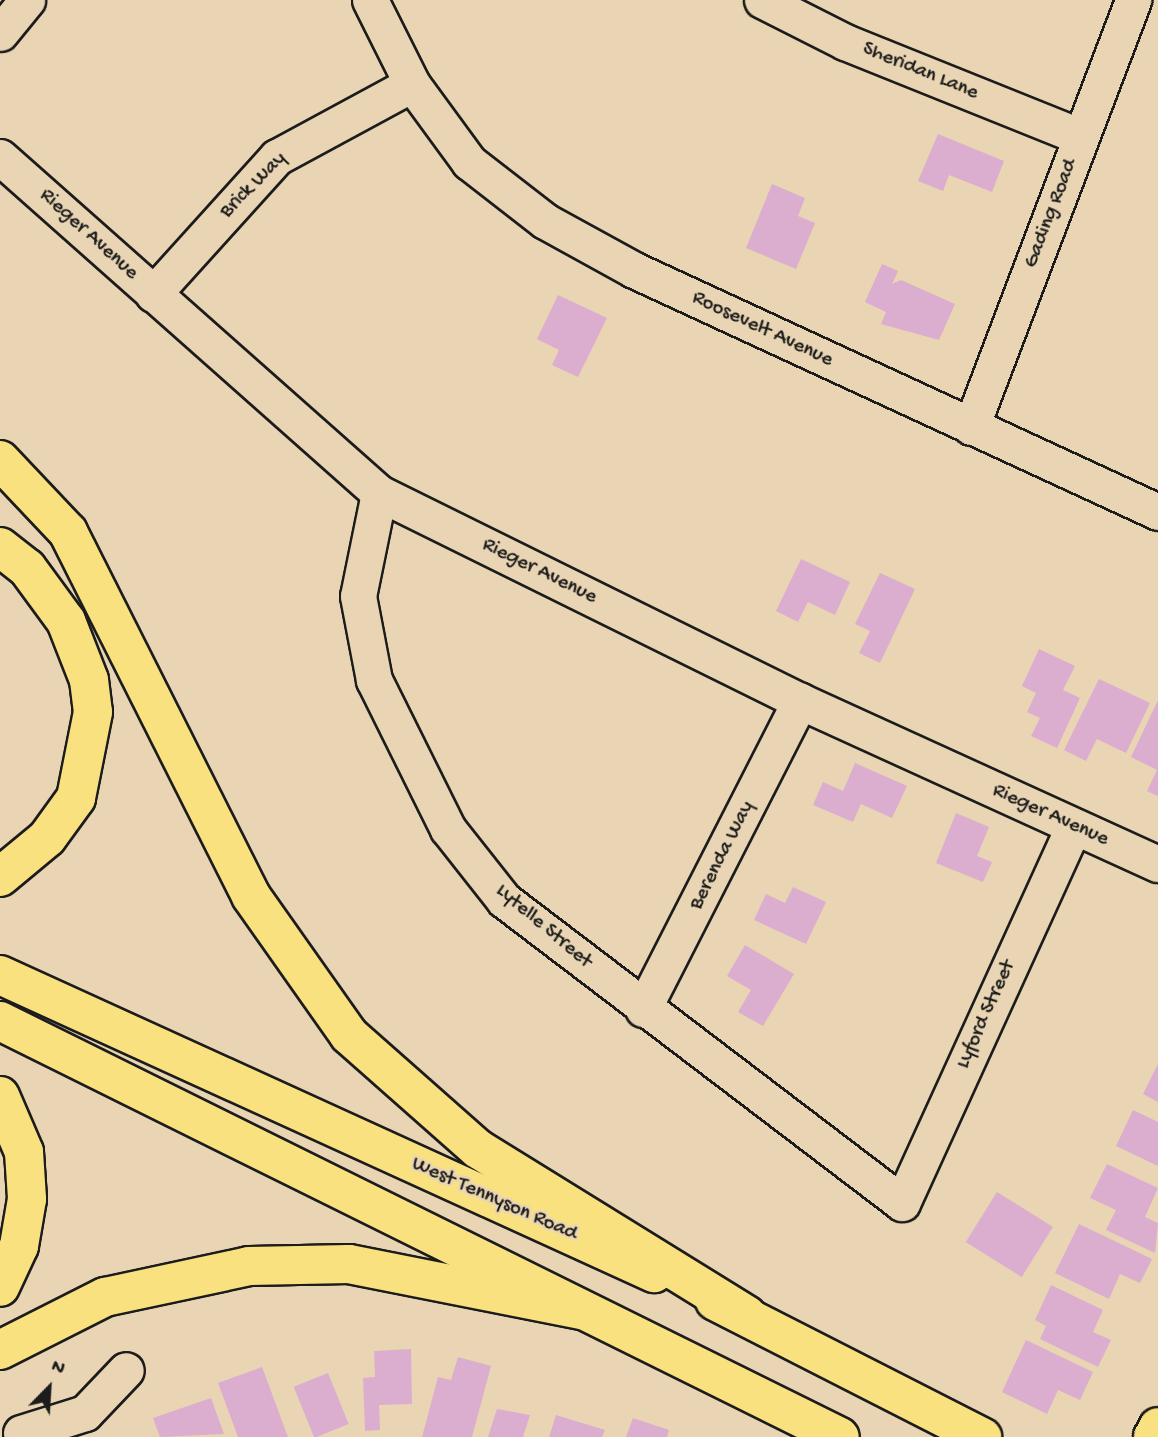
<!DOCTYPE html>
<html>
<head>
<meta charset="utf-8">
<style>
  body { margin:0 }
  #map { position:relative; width:1158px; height:1437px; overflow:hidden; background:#e9d5b3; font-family:"Gochi Hand",sans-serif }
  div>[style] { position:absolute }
  .building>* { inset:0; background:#dbadcf; transform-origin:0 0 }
  .roads { filter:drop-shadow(2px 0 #1c1c1c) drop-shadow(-2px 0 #1c1c1c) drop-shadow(0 2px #1c1c1c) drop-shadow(0 -2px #1c1c1c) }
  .minor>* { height:35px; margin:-17.5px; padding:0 17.5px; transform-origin:17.5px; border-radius:17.5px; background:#e9d5b3 }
  .major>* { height:38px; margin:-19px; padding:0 19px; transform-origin:19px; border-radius:19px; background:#fae180 }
  .highway>* { height:38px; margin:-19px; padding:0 19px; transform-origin:19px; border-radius:19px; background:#fae180 }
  span { translate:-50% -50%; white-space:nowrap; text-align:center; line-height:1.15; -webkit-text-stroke:5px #e9d5b3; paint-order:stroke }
  .street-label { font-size:21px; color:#1c1c1c }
  .north { position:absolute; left:14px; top:1353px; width:70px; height:70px; -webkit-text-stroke:5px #e9d5b3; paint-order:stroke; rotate:24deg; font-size:19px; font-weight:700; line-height:28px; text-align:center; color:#1c1c1c }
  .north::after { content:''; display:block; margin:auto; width:24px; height:32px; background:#1c1c1c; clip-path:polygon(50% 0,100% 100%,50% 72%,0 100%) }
</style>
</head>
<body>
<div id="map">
  <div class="building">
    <i style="clip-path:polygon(938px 134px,1004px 161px,992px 192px,949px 175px,943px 191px,918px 181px)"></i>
    <i style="clip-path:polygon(772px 184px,805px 198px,798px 216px,815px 223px,796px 269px,746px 248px)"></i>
    <i style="clip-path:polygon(882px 264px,898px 271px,892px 284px,901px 280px,955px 304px,939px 340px,881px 324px,886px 312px,865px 302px)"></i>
    <i style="clip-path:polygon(558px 295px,607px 318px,578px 377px,552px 365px,559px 350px,537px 339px)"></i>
    <i style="clip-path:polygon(801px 559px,850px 582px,835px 615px,808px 602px,798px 622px,776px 611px)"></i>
    <i style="clip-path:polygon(880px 573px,915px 589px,880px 663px,859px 653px,870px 631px,855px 624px)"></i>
    <i style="clip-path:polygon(1039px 649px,1075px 666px,1063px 690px,1080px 698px,1057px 748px,1031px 736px,1040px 718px,1027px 712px,1036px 693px,1022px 686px)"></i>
    <i style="clip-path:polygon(1099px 679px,1150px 703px,1126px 753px,1097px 739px,1086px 761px,1064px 750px)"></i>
    <i style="clip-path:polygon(1158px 700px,1158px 796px,1147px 791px,1157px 770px,1131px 757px)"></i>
    <i style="clip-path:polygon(855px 763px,907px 786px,892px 818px,861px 804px,853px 822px,813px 805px,823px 782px,843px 791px)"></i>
    <i style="clip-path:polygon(956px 813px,989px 827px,977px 856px,992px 862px,983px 882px,936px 863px)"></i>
    <i style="clip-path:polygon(793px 887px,826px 902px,806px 944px,754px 920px,766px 894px,785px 903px)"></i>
    <i style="clip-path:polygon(745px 945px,794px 974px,763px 1026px,738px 1012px,751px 990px,727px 976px)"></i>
    <i style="clip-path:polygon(1158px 1064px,1158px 1102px,1143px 1094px)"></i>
    <i style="clip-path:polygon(1133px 1110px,1158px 1122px,1158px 1166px,1116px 1146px)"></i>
    <i style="clip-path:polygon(1107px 1164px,1158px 1188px,1145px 1217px,1158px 1223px,1155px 1253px,1106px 1230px,1116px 1210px,1090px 1198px)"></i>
    <i style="left:997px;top:1192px;width:66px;height:59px;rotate:32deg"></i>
    <i style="clip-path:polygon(1079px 1224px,1152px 1259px,1140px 1283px,1120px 1274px,1109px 1299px,1055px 1273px)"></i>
    <i style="clip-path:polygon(1051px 1285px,1103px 1310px,1093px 1332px,1111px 1340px,1098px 1367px,1040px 1339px,1046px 1326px,1035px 1320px)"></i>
    <i style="clip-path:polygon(1026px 1340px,1093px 1372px,1080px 1400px,1058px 1390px,1047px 1414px,1002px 1392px)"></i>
    <i style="clip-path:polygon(411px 1349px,412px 1404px,379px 1405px,380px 1430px,365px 1431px,363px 1378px,375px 1377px,374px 1351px)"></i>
    <i style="clip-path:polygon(458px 1357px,491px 1366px,472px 1437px,422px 1437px,438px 1377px,451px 1380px)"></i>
    <i style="clip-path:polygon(262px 1367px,288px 1437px,238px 1437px,218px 1383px)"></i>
    <i style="left:328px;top:1373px;width:55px;height:37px;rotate:68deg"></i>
    <i style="clip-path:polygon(211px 1398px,224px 1434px,160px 1437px,153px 1418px)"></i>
    <i style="clip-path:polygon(497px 1409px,530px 1415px,523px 1437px,488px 1437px)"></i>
    <i style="clip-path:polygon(556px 1415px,605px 1430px,602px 1437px,549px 1437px)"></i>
    <i style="clip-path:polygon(633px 1418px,669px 1430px,667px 1437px,626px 1437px)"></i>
  </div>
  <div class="roads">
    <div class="minor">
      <i style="left:370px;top:0;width:94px;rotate:63.4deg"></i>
      <i style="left:412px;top:84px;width:97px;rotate:53.8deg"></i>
      <i style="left:469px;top:162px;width:96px;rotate:37.8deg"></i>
      <i style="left:545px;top:221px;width:102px;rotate:28.8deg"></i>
      <i style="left:634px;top:270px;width:577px;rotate:24.79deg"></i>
      <i style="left:762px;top:0;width:93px;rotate:26.8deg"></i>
      <i style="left:845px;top:42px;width:254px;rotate:21.9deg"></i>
      <i style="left:0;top:33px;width:43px;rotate:-50.7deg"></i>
      <i style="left:0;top:157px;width:506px;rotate:41.56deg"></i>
      <i style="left:379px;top:493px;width:470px;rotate:26.3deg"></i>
      <i style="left:800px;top:701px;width:393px;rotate:24.5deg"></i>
      <i style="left:153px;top:294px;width:185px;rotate:-47.9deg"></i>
      <i style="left:277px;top:157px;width:153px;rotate:-28.4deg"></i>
      <i style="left:971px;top:427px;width:457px;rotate:-69.2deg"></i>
      <i style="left:379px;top:493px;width:105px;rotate:101.5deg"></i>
      <i style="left:358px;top:596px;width:86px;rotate:79.2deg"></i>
      <i style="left:374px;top:680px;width:166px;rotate:63.6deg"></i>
      <i style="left:448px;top:829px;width:90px;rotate:51.7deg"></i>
      <i style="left:504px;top:900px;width:500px;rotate:37.28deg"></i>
      <i style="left:902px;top:1203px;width:413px;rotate:-65.5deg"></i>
      <i style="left:643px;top:1009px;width:346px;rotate:-63deg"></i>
      <i style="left:21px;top:1433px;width:67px;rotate:-17.4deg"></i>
      <i style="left:85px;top:1413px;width:59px;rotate:-46.4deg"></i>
    </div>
    <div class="major">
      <i style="left:0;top:975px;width:719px;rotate:24.5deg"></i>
      <i style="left:0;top:1021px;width:937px;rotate:26.35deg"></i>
      <i style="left:715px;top:1301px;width:300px;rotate:27deg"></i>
      <i style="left:1153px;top:1437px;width:11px;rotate:-63deg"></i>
    </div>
    <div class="highway">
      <i style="left:0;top:460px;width:99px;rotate:46.6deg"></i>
      <i style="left:68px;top:532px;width:407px;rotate:63.3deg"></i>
      <i style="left:251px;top:896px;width:170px;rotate:54.8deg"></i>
      <i style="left:349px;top:1035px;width:172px;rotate:41.5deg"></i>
      <i style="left:478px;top:1149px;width:316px;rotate:31.7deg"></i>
      <i style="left:0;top:547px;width:34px;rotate:38deg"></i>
      <i style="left:27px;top:568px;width:66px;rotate:53.7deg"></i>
      <i style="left:66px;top:621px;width:63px;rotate:68.7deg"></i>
      <i style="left:89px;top:680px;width:32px;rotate:83deg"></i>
      <i style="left:93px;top:712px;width:88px;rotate:101.2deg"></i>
      <i style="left:76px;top:798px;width:49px;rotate:125.9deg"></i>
      <i style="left:47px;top:838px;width:61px;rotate:140.3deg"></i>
      <i style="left:0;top:1096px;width:61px;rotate:66.8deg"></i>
      <i style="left:24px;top:1152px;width:47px;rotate:86.3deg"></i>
      <i style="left:27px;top:1199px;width:48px;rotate:99.7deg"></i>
      <i style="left:19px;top:1246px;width:45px;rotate:114.9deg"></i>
      <i style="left:0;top:1350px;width:118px;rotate:-26.8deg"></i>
      <i style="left:105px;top:1297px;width:147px;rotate:-12.1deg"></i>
      <i style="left:249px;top:1266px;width:100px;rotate:-1.1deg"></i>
      <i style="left:349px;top:1264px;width:237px;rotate:11.2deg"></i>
    </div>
  </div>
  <div class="street-label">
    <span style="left:920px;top:72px;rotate:22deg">Sheridan Lane</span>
    <span style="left:254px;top:186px;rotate:-45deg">Brick Way</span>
    <span style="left:1052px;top:214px;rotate:-69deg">Gading Road</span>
    <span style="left:88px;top:235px;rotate:42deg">Rieger Avenue</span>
    <span style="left:762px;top:330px;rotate:25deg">Roosevelt Avenue</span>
    <span style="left:539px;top:572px;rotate:26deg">Rieger Avenue</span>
    <span style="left:1050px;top:816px;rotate:24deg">Rieger Avenue</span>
    <span style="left:723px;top:856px;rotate:-63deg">Berenda Way</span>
    <span style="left:543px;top:927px;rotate:40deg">Lytelle Street</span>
    <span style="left:987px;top:1015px;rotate:-66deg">Lyford Street</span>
    <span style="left:494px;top:1200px;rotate:24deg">West Tennyson Road</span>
  </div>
  <div class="north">N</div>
</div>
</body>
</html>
